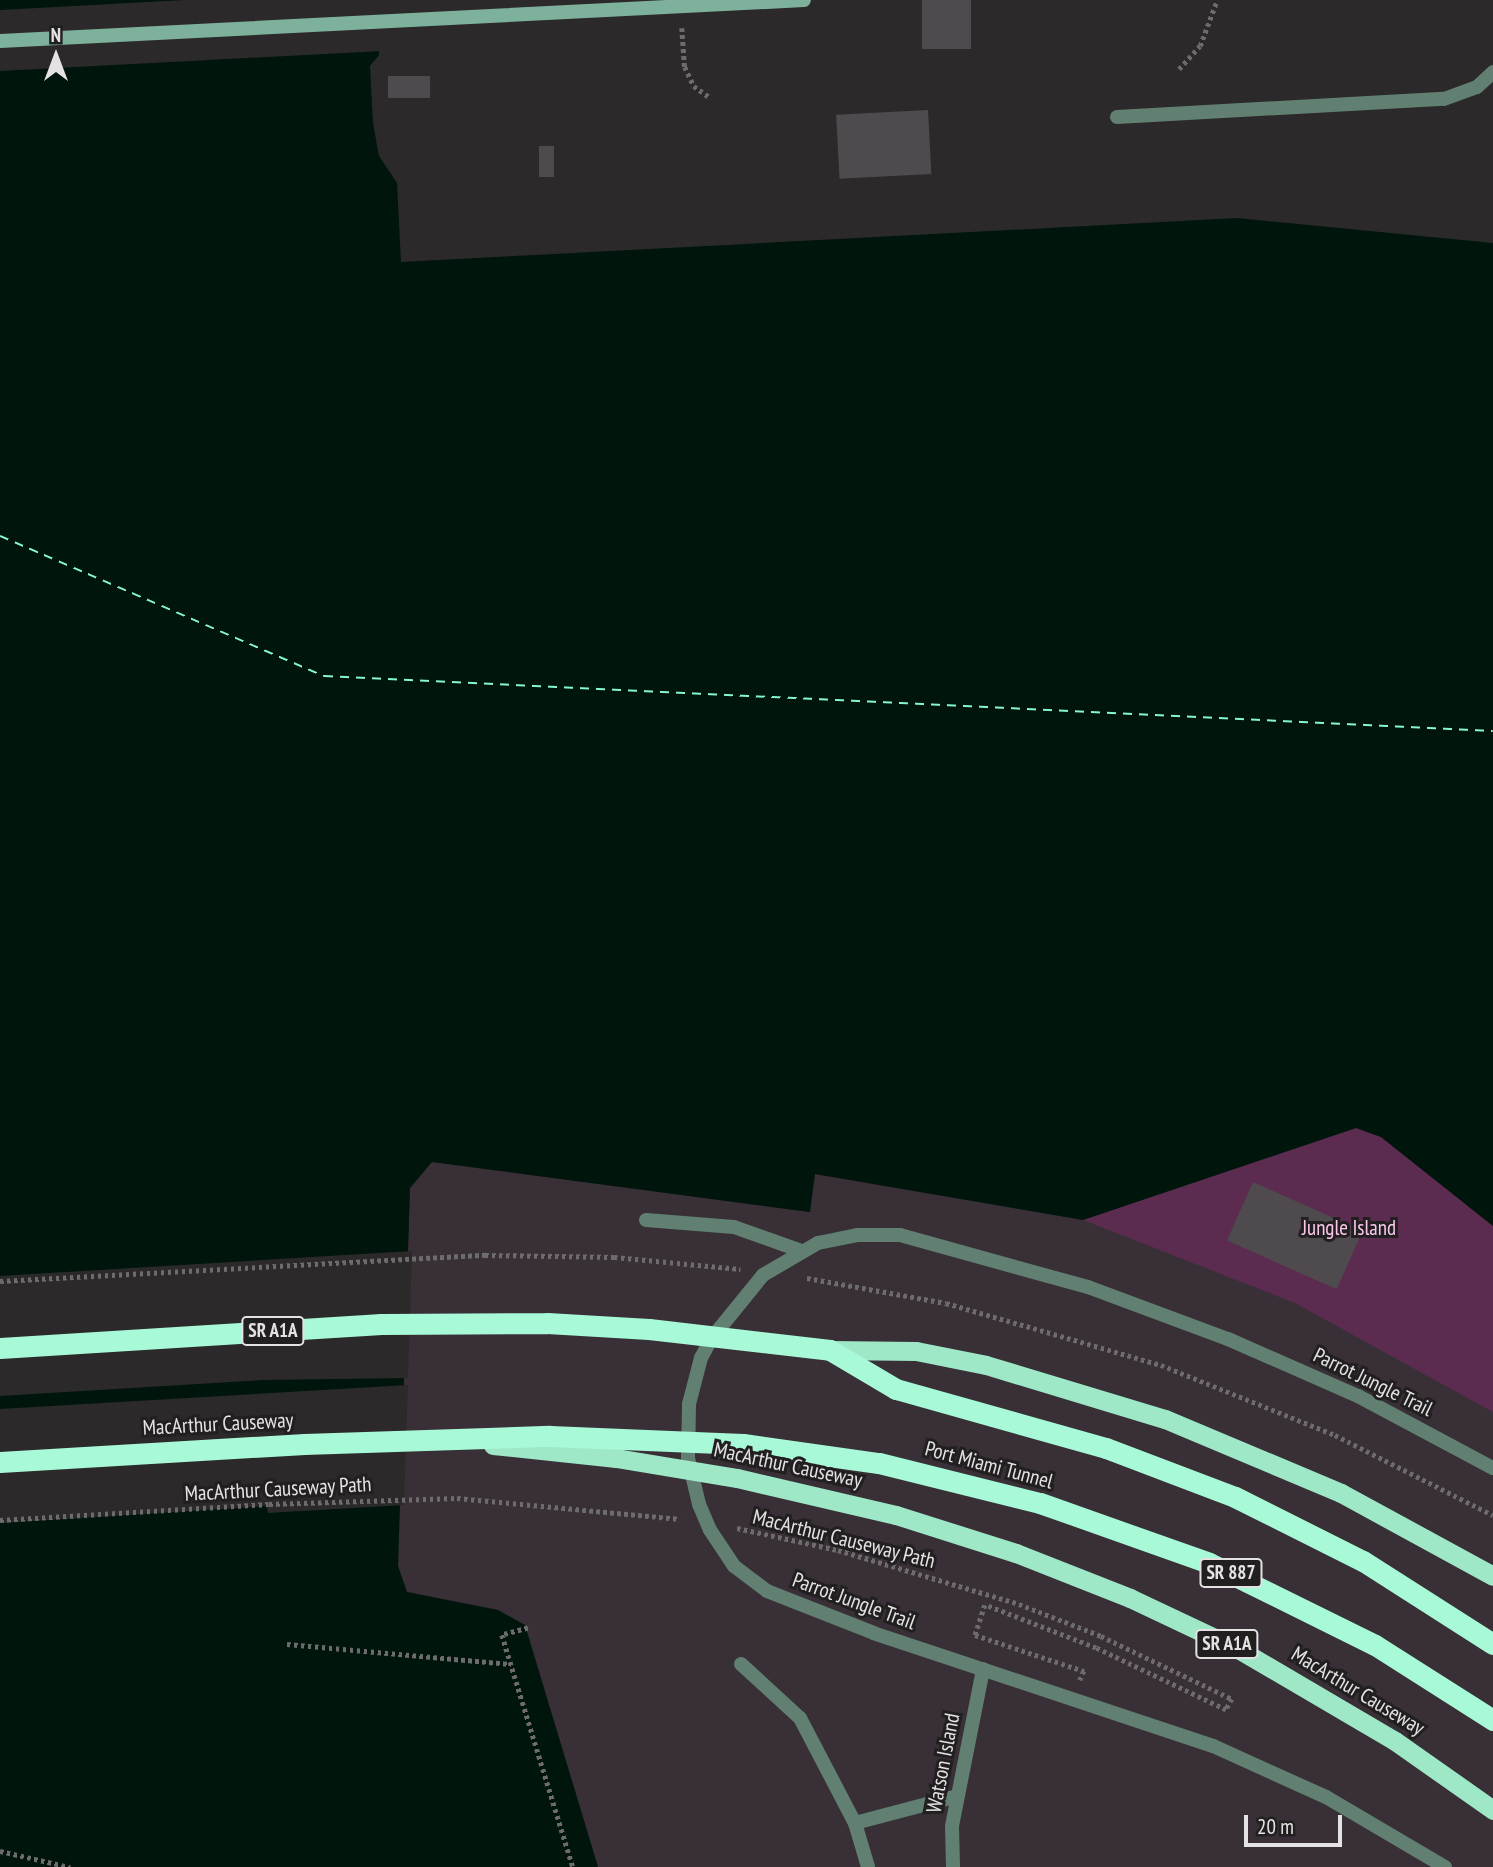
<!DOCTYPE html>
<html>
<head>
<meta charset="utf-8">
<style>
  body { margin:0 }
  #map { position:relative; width:1493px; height:1867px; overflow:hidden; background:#2c292b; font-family:"PT Sans Narrow",sans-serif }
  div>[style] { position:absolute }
  .built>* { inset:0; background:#383036 }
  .green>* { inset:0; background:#5c2b50 }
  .water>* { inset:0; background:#00150c }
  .pier>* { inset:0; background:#2c292b }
  .ferry>* { height:2px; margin-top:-1px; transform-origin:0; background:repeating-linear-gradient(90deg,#87f8cc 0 9px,transparent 0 16px) }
  .building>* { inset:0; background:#4e4a4d; transform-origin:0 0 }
  .path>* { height:4.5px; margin-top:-2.25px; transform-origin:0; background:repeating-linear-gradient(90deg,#6d6b6c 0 3.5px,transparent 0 7px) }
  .service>* { height:14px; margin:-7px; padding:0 7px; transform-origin:7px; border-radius:7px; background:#618072 }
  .minor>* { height:14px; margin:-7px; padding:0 7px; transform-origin:7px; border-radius:7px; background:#618072 }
  .secondary>* { height:14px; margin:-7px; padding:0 7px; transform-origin:7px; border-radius:7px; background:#7eb19b }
  .trunk>* { height:19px; margin:-9.5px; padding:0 9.5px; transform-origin:9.5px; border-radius:9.5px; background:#9ee8c8 }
  .motorway>* { height:21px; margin:-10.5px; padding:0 10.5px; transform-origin:10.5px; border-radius:10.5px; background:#a8f9d7 }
  span { translate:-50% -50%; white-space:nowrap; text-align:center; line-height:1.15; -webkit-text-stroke:6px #221f21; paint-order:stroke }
  .shield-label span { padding:2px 5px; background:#221f21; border:2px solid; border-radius:5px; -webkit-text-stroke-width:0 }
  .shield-label { font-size:19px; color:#e4e2e3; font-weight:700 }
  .park-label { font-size:21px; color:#fbc8ec }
  .street-label { font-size:21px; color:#e4e2e3 }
  .north { position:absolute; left:21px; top:21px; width:70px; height:70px; -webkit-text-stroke:5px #221f21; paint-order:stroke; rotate:0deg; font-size:19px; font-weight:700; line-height:28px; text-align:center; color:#e4e2e3 }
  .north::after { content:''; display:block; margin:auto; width:24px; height:32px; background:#e4e2e3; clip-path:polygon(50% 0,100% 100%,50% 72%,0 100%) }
  .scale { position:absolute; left:1244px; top:1815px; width:98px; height:32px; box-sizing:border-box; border:4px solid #e4e2e3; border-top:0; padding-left:9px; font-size:21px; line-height:24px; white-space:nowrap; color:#e4e2e3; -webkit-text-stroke:5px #221f21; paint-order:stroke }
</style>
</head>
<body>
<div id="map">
  <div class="built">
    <i style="clip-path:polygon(1356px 1128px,1493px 1226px,1493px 1867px,598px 1867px,524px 1625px,498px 1610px,407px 1592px,398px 1566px,410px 1188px,432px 1162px,810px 1212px,814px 1174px,1083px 1220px)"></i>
  </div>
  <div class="green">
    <i style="clip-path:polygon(1356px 1128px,1381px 1137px,1493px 1226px,1493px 1412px,1295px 1303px,1083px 1220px)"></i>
  </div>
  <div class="water">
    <i style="clip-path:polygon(0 0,376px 0,379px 55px,370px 66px,373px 123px,379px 156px,397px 183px,401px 262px,1237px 218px,1493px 243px,1493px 1226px,1381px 1137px,1356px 1128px,1083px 1220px,815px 1174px,810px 1212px,432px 1162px,410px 1188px,398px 1566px,407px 1592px,498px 1610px,525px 1625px,598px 1867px,0 1867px)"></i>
  </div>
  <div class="pier">
    <i style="clip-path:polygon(185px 0,378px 0,381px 51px,0 71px,0 10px)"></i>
    <i style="clip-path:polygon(412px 1251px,408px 1378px,263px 1380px,0 1396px,0 1276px)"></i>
    <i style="clip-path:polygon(408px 1385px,404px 1505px,268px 1513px,267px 1506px,0 1523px,0 1409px)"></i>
  </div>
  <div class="ferry">
    <i style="left:0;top:536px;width:353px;rotate:23.4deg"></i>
    <i style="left:324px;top:676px;width:1170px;rotate:2.69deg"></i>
  </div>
  <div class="building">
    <i style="left:922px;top:0;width:49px;height:49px"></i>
    <i style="left:388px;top:76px;width:42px;height:22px"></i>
    <i style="left:928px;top:110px;width:64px;height:92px;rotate:87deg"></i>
    <i style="left:554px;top:146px;width:31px;height:15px;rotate:90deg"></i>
    <i style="left:1253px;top:1182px;width:120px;height:64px;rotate:24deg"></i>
  </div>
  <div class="path">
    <i style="left:682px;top:28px;width:39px;rotate:86deg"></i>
    <i style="left:685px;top:67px;width:21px;rotate:65deg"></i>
    <i style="left:694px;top:86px;width:19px;rotate:36deg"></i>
    <i style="left:1179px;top:69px;width:31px;rotate:-48deg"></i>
    <i style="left:1200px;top:46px;width:49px;rotate:-69.7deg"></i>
    <i style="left:807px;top:1278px;width:141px;rotate:10.2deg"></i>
    <i style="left:946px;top:1303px;width:224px;rotate:16.1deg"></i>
    <i style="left:1161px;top:1365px;width:188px;rotate:21.9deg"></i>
    <i style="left:1335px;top:1435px;width:177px;rotate:26.9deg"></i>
    <i style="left:0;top:1281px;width:486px;rotate:-3.1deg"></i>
    <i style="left:485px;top:1255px;width:129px;rotate:0.9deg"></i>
    <i style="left:614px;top:1257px;width:127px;rotate:5.4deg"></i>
    <i style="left:0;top:1520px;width:269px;rotate:-3.4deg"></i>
    <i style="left:269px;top:1504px;width:188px;rotate:-1.8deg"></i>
    <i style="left:457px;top:1498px;width:224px;rotate:5.4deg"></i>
    <i style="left:737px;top:1528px;width:103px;rotate:12.3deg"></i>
    <i style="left:838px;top:1550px;width:189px;rotate:16.6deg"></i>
    <i style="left:1019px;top:1604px;width:88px;rotate:21.3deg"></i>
    <i style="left:1101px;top:1636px;width:145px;rotate:25.7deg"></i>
    <i style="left:1232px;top:1699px;width:13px;rotate:119deg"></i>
    <i style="left:1226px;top:1710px;width:144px;rotate:-154.5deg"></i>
    <i style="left:1096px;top:1648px;width:119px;rotate:-158.8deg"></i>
    <i style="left:985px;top:1605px;width:32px;rotate:108deg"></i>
    <i style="left:975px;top:1635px;width:115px;rotate:18.3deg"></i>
    <i style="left:1084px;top:1671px;width:10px;rotate:114deg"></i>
    <i style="left:528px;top:1628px;width:27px;rotate:165deg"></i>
    <i style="left:502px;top:1635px;width:243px;rotate:73deg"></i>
    <i style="left:287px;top:1644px;width:225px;rotate:5.1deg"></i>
    <i style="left:0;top:1851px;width:72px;rotate:12.9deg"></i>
  </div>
  <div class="service">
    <i style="left:1117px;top:117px;width:327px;rotate:-3.2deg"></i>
    <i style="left:1444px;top:99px;width:35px;rotate:-20deg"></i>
    <i style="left:1477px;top:87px;width:22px;rotate:-43deg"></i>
    <i style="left:646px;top:1220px;width:88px;rotate:4.5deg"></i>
    <i style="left:734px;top:1227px;width:69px;rotate:19.5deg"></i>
    <i style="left:741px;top:1664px;width:80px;rotate:42.5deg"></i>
    <i style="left:800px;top:1718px;width:119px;rotate:62.4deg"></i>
    <i style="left:855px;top:1823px;width:46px;rotate:73.5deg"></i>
    <i style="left:855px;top:1823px;width:106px;rotate:-14.8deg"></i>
  </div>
  <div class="minor">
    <i style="left:953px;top:1867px;width:41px;rotate:-91.4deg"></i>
    <i style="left:952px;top:1826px;width:160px;rotate:-78.8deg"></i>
    <i style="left:1445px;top:1867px;width:138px;rotate:-149.5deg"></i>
    <i style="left:1326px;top:1797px;width:124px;rotate:-155.7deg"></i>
    <i style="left:1213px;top:1746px;width:357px;rotate:-161.6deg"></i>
    <i style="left:874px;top:1633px;width:115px;rotate:-158.6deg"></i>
    <i style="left:767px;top:1591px;width:41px;rotate:-142.9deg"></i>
    <i style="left:734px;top:1566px;width:43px;rotate:-123.7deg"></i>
    <i style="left:710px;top:1530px;width:28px;rotate:-113deg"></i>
    <i style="left:699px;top:1504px;width:47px;rotate:-103.4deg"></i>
    <i style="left:688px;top:1458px;width:54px;rotate:-88.9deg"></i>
    <i style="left:689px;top:1404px;width:48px;rotate:-75.4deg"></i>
    <i style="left:701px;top:1358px;width:21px;rotate:-62deg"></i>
    <i style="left:711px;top:1339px;width:82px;rotate:-50.9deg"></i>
    <i style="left:763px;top:1275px;width:64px;rotate:-30.2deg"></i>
    <i style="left:818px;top:1243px;width:41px;rotate:-11.3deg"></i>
    <i style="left:858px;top:1235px;width:42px"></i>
    <i style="left:900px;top:1235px;width:195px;rotate:15.5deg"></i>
    <i style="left:1088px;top:1287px;width:149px;rotate:20.4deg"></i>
    <i style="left:1228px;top:1339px;width:142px;rotate:23.7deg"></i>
    <i style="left:1358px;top:1396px;width:153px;rotate:28.1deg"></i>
  </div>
  <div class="secondary">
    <i style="left:0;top:41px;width:805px;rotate:-2.92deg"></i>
  </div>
  <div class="trunk">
    <i style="left:830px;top:1350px;width:86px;rotate:0.7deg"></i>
    <i style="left:916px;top:1351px;width:71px;rotate:11.3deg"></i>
    <i style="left:986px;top:1365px;width:187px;rotate:16.8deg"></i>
    <i style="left:1165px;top:1419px;width:191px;rotate:22.8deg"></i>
    <i style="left:1341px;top:1493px;width:173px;rotate:28.6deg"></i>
    <i style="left:493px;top:1445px;width:124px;rotate:6deg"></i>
    <i style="left:616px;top:1458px;width:123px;rotate:9.4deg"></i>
    <i style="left:737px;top:1478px;width:163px;rotate:13.1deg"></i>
    <i style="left:896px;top:1515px;width:126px;rotate:17.6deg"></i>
    <i style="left:1016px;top:1553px;width:123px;rotate:21.5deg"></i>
    <i style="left:1130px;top:1598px;width:122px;rotate:25.3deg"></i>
    <i style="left:1240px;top:1650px;width:180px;rotate:30.4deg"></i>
    <i style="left:1395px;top:1741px;width:120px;rotate:35.1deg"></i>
  </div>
  <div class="motorway">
    <i style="left:0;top:1348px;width:382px;rotate:-3.6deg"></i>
    <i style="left:381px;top:1324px;width:166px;rotate:-0.3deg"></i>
    <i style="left:547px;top:1323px;width:102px;rotate:3.4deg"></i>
    <i style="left:649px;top:1329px;width:182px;rotate:6.6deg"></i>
    <i style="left:830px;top:1350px;width:77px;rotate:30.6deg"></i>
    <i style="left:896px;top:1389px;width:218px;rotate:15.7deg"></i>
    <i style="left:1106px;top:1448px;width:138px;rotate:20.8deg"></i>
    <i style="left:1235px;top:1497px;width:143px;rotate:26.6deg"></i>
    <i style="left:1363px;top:1561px;width:154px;rotate:32.6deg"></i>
    <i style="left:0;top:1462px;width:305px;rotate:-3.4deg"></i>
    <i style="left:304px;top:1444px;width:246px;rotate:-1.9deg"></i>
    <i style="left:550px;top:1436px;width:193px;rotate:2.4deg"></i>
    <i style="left:743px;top:1444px;width:137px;rotate:8deg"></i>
    <i style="left:879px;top:1463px;width:166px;rotate:14deg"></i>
    <i style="left:1040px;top:1503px;width:179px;rotate:19.5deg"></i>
    <i style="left:1209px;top:1563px;width:185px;rotate:26.3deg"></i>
    <i style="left:1375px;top:1645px;width:140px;rotate:32.4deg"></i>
  </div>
  <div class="shield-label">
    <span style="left:273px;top:1331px">SR A1A</span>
    <span style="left:1231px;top:1573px">SR 887</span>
    <span style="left:1227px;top:1644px">SR A1A</span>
  </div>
  <div class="park-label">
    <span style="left:1349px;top:1228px">Jungle Island</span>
  </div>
  <div class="street-label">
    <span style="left:1373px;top:1382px;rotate:26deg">Parrot Jungle Trail</span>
    <span style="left:218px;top:1424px;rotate:-3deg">MacArthur Causeway</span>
    <span style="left:788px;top:1465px;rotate:12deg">MacArthur Causeway</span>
    <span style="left:989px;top:1465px;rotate:15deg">Port Miami Tunnel</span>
    <span style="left:278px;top:1489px;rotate:-3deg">MacArthur Causeway Path</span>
    <span style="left:844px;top:1539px;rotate:14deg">MacArthur Causeway Path</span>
    <span style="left:854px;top:1601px;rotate:20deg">Parrot Jungle Trail</span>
    <span style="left:1358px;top:1691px;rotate:31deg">MacArthur Causeway</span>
    <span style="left:943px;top:1763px;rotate:-79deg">Watson Island</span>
  </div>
  <div class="north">N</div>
  <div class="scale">20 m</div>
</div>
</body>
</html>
